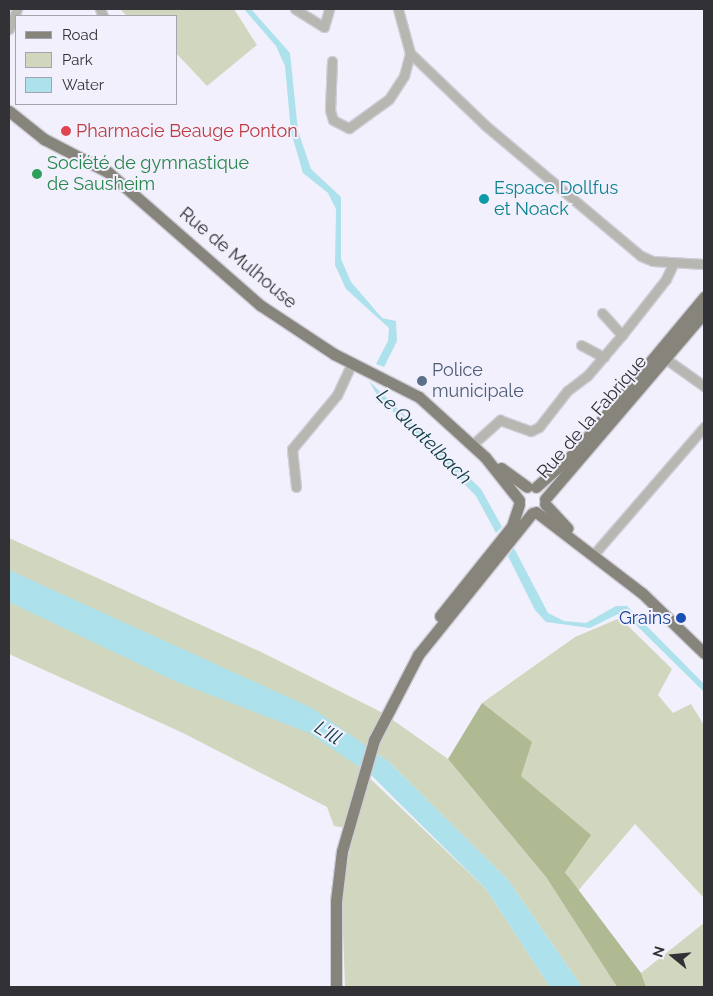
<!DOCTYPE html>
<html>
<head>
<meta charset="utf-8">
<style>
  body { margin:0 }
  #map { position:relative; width:713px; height:996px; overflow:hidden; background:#f2f0fc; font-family:Raleway,sans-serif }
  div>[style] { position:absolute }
  .green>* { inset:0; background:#d0d7be }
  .forest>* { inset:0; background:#afb992 }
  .water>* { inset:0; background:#ade1eb }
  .roads { filter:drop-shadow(1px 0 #cfced8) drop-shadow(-1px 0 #cfced8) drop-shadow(0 1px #cfced8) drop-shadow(0 -1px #cfced8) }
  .minor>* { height:9px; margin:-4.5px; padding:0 4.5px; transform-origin:4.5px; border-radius:4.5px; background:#b8b6b1 }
  .major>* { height:11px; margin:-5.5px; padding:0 5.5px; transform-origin:5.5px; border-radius:5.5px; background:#87847b }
  .dots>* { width:14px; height:14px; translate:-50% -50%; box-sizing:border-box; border:2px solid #f2f0fc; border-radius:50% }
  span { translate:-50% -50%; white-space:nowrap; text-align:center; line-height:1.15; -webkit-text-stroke:4px #f2f0fc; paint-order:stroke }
  .health-label { font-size:18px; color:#be3a42 }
  .left { translate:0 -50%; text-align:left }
  .leisure-label { font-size:18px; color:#27864d }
  .culture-label { font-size:18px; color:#0d838f }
  .street-label { font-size:18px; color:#323135 }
  .service-label { font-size:18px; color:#4e5e75 }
  .transit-label { font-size:18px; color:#164399 }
  .right { translate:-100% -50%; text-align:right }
  .water-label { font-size:19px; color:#0b3c43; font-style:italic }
  .frame { position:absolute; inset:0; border:10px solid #323135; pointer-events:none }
  .legend { position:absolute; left:15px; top:15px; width:162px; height:90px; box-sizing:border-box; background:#f2f0fc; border:1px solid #a5a4ac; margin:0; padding:6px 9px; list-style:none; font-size:15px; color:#323135 }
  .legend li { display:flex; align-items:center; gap:10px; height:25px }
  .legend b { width:25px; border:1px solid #a5a4ac }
  .north { position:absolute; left:648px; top:931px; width:50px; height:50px; -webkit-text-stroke:4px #f2f0fc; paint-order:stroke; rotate:287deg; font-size:14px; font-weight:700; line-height:20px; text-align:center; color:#323135 }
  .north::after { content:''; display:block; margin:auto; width:18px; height:22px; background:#323135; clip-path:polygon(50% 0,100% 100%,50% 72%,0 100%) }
</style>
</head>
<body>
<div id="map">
  <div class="green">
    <i style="clip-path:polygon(120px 9px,234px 9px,257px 45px,207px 86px,176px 53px,176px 16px,127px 16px)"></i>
    <i style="clip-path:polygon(9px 538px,259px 651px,383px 713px,448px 759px,546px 877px,617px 987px,582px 987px,508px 880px,389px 762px,368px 748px,359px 768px,486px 889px,550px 987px,345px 987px,342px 902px,353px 829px,334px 826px,327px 807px,183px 733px,9px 654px)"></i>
    <i style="clip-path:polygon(620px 618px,672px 669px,658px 695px,673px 713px,691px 704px,704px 725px,704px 898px,635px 824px,577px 892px,565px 871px,590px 835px,521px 776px,504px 723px,482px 703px,575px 637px)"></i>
    <i style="clip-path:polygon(704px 923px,704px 987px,646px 987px,641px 973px)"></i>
  </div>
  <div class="forest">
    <i style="clip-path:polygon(482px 703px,532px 742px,521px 776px,591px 835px,565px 872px,641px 973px,646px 987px,617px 987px,546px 877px,448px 759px)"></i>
  </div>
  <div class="water">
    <i style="clip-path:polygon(244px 9px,251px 9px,290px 53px,298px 131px,311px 169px,341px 197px,341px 259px,351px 282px,382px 318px,396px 321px,397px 341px,384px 367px,376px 364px,388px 341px,389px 328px,346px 289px,335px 265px,336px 209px,328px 193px,303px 173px,291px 132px,285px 66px,276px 46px)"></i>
    <i style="clip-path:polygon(369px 381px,481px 489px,502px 527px,496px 533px,476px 496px,377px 395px)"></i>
    <i style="clip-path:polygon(514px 548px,548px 613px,564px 621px,586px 623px,616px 606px,627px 606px,704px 684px,704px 692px,626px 615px,618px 614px,590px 628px,546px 622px,535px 610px,508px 556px)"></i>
    <i style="clip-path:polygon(9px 570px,312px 708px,389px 762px,508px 880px,582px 987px,550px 987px,486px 889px,371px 775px,309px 733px,177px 682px,9px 602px)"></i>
  </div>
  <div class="roads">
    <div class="minor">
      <i style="left:100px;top:9px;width:8px;rotate:67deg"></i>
      <i style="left:295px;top:9px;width:34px;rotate:32deg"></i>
      <i style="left:324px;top:27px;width:19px;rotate:-74deg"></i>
      <i style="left:9px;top:29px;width:22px;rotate:-68deg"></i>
      <i style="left:410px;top:53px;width:105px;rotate:43.8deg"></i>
      <i style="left:486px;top:126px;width:202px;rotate:40deg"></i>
      <i style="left:641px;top:256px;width:13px;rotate:23deg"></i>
      <i style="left:653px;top:261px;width:51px;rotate:3.4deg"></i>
      <i style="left:332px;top:61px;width:49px;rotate:92.3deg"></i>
      <i style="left:330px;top:110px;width:10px;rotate:73deg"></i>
      <i style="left:333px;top:120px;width:18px;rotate:27deg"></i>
      <i style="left:349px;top:128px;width:49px;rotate:-35.9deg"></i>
      <i style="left:389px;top:99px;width:27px;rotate:-57deg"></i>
      <i style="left:404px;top:76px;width:24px;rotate:-75deg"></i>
      <i style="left:410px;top:53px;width:46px;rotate:-105.3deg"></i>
      <i style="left:602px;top:313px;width:30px;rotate:48deg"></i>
      <i style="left:581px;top:345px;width:26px;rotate:28deg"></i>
      <i style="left:666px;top:359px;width:47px;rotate:35.4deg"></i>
      <i style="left:472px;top:445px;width:38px;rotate:-42deg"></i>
      <i style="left:500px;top:420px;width:33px;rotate:20deg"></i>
      <i style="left:531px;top:431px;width:9px;rotate:-27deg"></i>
      <i style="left:539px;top:427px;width:46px;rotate:-52.1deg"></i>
      <i style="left:567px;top:391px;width:25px;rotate:-37deg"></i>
      <i style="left:587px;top:376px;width:54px;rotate:-49.5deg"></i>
      <i style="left:622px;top:335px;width:71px;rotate:-51.8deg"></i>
      <i style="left:666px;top:279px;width:17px;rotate:-65deg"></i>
      <i style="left:296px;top:487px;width:38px;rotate:-96deg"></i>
      <i style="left:292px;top:449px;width:70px;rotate:-50.2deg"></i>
      <i style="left:337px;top:395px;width:35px;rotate:-65deg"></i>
      <i style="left:594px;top:554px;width:168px;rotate:-49.1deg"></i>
    </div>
    <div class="major">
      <i style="left:9px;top:111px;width:45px;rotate:38.7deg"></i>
      <i style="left:44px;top:139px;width:72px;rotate:27.3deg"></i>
      <i style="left:108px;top:172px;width:202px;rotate:41.2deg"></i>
      <i style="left:260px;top:305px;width:89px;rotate:33.5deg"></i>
      <i style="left:334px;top:354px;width:95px;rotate:26.8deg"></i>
      <i style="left:419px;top:397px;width:89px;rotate:42.3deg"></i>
      <i style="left:485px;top:457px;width:55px;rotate:51.7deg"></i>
      <i style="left:501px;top:468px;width:32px;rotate:36deg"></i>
      <i style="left:536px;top:487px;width:52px;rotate:-41.9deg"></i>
      <i style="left:575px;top:452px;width:202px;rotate:-50.2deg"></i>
      <i style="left:545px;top:499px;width:245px;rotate:-49.5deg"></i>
      <i style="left:545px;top:504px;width:33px;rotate:47deg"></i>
      <i style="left:536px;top:512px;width:133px;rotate:37.4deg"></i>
      <i style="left:642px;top:593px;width:86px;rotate:44.1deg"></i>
      <i style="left:440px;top:616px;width:115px;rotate:-51.3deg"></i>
      <i style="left:512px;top:526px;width:23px;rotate:-72deg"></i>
      <i style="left:336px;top:987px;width:86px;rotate:-90deg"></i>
      <i style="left:336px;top:901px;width:50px;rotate:-83.2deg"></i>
      <i style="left:342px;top:851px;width:116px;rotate:-73.9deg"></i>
      <i style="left:374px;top:740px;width:96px;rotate:-62.6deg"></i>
      <i style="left:418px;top:655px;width:182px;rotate:-51.2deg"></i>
    </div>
  </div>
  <div class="dots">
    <i style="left:66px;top:131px;background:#e0444e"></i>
    <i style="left:37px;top:174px;background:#2e9e5b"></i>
    <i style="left:484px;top:199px;background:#0f9aa8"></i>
    <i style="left:422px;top:381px;background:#5c6f8a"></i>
    <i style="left:681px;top:618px;background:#1a4fb4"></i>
  </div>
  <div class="health-label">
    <span class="left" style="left:76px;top:131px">Pharmacie Beauge Ponton</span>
  </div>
  <div class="leisure-label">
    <span class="left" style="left:47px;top:174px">Société de gymnastique<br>de Sausheim</span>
  </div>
  <div class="culture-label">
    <span class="left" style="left:494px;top:199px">Espace Dollfus<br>et Noack</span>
  </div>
  <div class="street-label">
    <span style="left:238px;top:258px;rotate:40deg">Rue de Mulhouse</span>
    <span style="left:592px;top:417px;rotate:-49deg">Rue de la Fabrique</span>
  </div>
  <div class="service-label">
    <span class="left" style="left:432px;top:381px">Police<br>municipale</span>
  </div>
  <div class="transit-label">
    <span class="right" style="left:671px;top:618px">Grains</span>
  </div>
  <div class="water-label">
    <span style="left:424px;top:437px;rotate:45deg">Le Quatelbach</span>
    <span style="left:328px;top:733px;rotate:32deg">L'Ill</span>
  </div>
  <div class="frame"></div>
  <ul class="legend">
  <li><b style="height:6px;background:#87847b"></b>Road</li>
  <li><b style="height:14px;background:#d0d7be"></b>Park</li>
  <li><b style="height:14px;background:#ade1eb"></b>Water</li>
  </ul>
  <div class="north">N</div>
</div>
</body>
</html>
